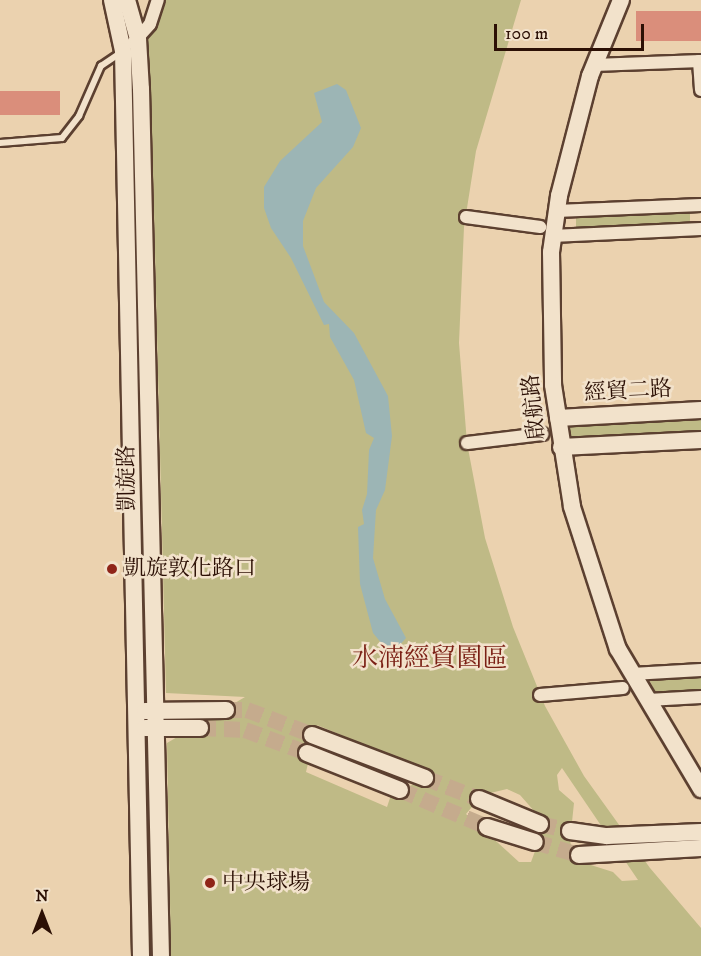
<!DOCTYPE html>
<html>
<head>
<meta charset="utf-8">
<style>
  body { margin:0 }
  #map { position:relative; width:701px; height:956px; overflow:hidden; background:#ebd2af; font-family:"IM FELL DW Pica","Noto Serif TC",serif }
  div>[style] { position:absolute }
  .green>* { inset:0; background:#bfba86 }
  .water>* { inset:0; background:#9cb5b5 }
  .building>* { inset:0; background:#da8e7b; transform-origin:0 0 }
  .secondary-tunnel>* { height:16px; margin-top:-8px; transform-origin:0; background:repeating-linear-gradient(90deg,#c5ab8d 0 16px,transparent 0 24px) }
  .roads { filter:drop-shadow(2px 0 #5c4030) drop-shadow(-2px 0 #5c4030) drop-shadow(0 2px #5c4030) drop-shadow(0 -2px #5c4030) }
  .lane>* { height:6px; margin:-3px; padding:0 3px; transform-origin:3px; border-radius:3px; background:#f2e2cb }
  .street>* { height:12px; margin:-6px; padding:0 6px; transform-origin:6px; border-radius:6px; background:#f2e2cb }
  .secondary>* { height:16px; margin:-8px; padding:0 8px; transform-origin:8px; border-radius:8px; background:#f2e2cb }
  .dots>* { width:16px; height:16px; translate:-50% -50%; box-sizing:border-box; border:3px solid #f2e2cb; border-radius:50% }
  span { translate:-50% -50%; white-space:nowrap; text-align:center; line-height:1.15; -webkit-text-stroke:5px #f2e2cb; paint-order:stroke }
  .street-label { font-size:22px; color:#2c1005 }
  .poi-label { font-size:22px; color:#2c1005 }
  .left { translate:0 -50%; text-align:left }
  .quarter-label { font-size:26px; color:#7a1f14 }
  .north { position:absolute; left:12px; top:884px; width:60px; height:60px; -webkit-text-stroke:4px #f2e2cb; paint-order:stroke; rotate:0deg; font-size:16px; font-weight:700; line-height:24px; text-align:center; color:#2c1005 }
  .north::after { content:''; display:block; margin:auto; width:21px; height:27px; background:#2c1005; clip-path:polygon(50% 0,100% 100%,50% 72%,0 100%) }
  .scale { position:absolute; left:494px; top:24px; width:150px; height:27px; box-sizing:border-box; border:3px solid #2c1005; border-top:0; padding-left:8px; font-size:18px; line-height:21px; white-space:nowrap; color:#2c1005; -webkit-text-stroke:4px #f2e2cb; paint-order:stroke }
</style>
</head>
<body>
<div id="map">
  <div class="green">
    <i style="clip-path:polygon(evenodd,163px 0,521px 0,476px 151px,464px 227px,459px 343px,467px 443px,485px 538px,513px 627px,545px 706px,584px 776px,650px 868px,701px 928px,701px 956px,171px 956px,167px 743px,245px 697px,166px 693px,152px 132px,146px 36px,163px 0,317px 725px,435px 774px,391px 795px,387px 807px,306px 772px,317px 725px,163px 0,562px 768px,638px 880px,622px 881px,613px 872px,575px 860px,570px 841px,574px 803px,559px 790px,557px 775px,562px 768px,163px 0,507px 789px,520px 795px,535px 812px,541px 835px,531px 862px,519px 862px,466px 814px,482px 795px,507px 789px)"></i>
    <i style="clip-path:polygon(690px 210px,690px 226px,582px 230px,576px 227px,576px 218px,581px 214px)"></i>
    <i style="clip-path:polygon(701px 415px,701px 435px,578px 442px,569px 438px,568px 428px,577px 422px)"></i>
    <i style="clip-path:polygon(701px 675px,701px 692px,656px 694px,648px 677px)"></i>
  </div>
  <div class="water">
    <i style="clip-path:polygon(337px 84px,346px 90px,361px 128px,353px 147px,316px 188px,303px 221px,303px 246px,324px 302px,354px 333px,388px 396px,392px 436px,385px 490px,376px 510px,373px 558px,385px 599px,406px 638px,397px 648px,383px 645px,373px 633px,360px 584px,358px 527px,364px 524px,362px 510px,367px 494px,369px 450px,374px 438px,366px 433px,354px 380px,330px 337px,329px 324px,324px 325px,291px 258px,271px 228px,264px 208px,264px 187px,280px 161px,322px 122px,314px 93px)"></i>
  </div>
  <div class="building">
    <i style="left:701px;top:11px;width:30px;height:65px;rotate:90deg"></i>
    <i style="left:60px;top:91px;width:24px;height:60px;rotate:90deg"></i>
  </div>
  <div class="secondary-tunnel">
    <i style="left:226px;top:710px;width:21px"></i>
    <i style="left:247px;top:710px;width:70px;rotate:21deg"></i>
    <i style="left:200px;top:728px;width:45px;rotate:2.5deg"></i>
    <i style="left:245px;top:730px;width:66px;rotate:20.4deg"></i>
    <i style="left:425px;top:778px;width:58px;rotate:21.3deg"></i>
    <i style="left:400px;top:790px;width:95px;rotate:23deg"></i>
    <i style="left:540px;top:824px;width:31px;rotate:13deg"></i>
    <i style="left:535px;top:842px;width:46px;rotate:16.5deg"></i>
  </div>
  <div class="roads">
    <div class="lane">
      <i style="left:0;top:143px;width:62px;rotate:-4.6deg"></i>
      <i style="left:62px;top:138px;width:28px;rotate:-52deg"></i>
      <i style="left:79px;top:116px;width:55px;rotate:-66.3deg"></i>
      <i style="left:101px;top:66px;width:25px;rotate:-34deg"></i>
    </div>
    <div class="street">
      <i style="left:133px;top:43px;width:25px;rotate:-48deg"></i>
      <i style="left:150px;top:24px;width:25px;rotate:-72deg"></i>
      <i style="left:699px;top:61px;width:29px;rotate:86deg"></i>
      <i style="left:594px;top:65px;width:107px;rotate:-2.1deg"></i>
      <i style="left:556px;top:211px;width:145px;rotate:-2.4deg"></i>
      <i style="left:466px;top:217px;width:75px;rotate:7.7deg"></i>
      <i style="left:552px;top:236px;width:149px;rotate:-2.7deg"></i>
      <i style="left:467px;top:443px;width:76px;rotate:-6.8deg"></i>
      <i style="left:632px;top:674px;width:69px;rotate:-3.3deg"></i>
      <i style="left:540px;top:695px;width:83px;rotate:-4.8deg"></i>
      <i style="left:648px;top:700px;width:53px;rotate:-3.2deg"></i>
    </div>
    <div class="secondary">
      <i style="left:112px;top:0;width:52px;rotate:77.8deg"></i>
      <i style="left:123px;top:51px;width:905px;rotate:88.86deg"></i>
      <i style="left:127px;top:0;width:41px;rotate:74.2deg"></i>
      <i style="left:138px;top:39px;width:50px;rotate:86.6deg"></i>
      <i style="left:141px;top:89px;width:867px;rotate:88.68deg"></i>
      <i style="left:621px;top:0;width:82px;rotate:112.2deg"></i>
      <i style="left:590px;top:76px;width:124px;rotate:104.5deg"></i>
      <i style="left:559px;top:196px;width:57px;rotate:98.1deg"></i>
      <i style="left:551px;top:252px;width:133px;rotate:89.1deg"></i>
      <i style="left:553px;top:385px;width:123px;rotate:81.1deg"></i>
      <i style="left:572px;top:507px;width:149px;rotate:72.1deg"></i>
      <i style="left:618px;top:649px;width:163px;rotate:59.3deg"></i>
      <i style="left:558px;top:418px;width:143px;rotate:-3.2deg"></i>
      <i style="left:561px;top:447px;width:140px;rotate:-2.9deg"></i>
      <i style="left:145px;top:711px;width:81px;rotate:-0.7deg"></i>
      <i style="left:145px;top:728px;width:55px"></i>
      <i style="left:312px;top:735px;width:121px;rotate:20.8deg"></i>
      <i style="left:307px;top:753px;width:100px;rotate:21.7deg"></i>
      <i style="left:479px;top:799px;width:66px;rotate:22.3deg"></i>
      <i style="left:487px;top:827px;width:50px;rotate:17.4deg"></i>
      <i style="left:570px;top:831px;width:37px;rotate:8deg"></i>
      <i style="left:607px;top:836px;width:94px;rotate:-2.4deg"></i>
      <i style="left:579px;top:855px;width:122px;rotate:-3.3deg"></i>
    </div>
  </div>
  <div class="dots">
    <i style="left:112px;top:569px;background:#8f2418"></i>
    <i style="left:210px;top:883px;background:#8f2418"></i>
  </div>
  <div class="street-label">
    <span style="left:628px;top:391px;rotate:-3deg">經貿二路</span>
    <span style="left:534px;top:407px;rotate:-96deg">啟航路</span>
    <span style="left:127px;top:478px;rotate:-91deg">凱旋路</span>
  </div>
  <div class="poi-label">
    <span class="left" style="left:124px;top:569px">凱旋敦化路口</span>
    <span class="left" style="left:222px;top:883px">中央球場</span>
  </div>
  <div class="quarter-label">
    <span style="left:430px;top:659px">水湳經貿園區</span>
  </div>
  <div class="north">N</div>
  <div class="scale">100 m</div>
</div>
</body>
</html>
